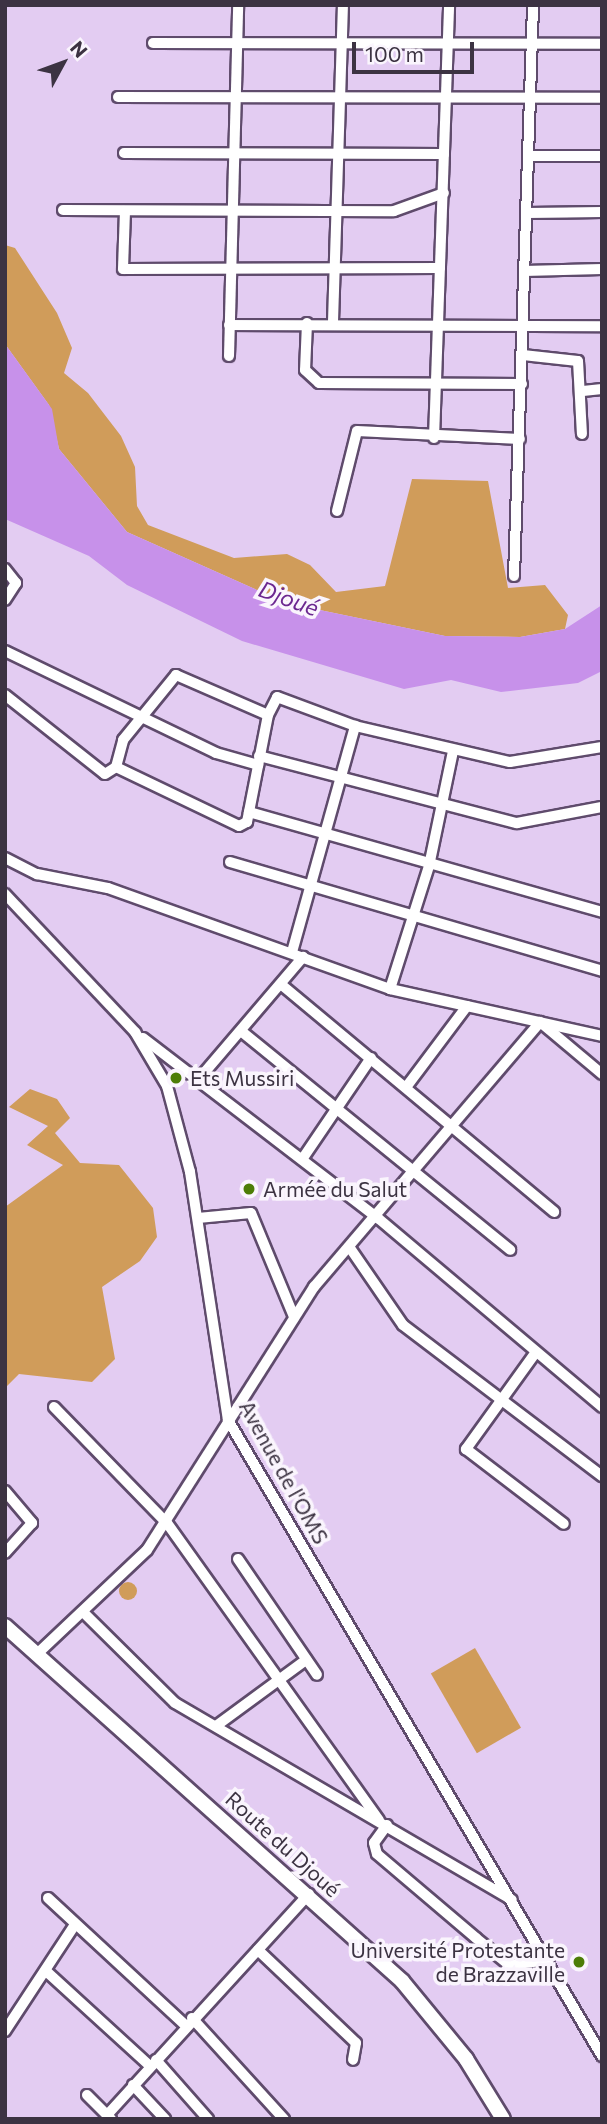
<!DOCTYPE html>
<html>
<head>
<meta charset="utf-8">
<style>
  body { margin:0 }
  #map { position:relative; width:607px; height:2124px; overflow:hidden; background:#e3ccf2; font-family:Commissioner,sans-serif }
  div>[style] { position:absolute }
  .green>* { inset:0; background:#d09c5a; transform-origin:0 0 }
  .round { border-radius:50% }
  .water>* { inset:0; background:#c791ea }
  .roads { filter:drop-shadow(2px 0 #5f4b6c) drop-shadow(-2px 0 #5f4b6c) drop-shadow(0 2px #5f4b6c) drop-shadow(0 -2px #5f4b6c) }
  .minor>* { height:10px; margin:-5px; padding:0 5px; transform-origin:5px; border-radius:5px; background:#fff }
  .major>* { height:14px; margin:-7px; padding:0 7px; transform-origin:7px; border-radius:7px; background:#fff }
  .dots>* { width:19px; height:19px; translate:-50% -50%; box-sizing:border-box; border:4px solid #faf5fd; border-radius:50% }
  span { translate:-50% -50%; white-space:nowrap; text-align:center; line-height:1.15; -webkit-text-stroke:7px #faf5fd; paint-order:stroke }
  .poi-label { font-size:21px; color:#3c3342 }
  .left { translate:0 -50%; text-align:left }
  .right { translate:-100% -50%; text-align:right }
  .street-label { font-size:21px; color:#3c3342 }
  .water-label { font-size:23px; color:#6c2890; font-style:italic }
  .frame { position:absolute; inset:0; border:7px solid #3c3342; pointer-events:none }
  .north { position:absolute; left:28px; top:28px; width:70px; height:70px; -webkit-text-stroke:5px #faf5fd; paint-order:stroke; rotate:49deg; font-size:19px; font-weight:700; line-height:28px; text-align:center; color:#3c3342 }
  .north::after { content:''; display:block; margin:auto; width:24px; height:32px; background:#3c3342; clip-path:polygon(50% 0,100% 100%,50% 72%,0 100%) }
  .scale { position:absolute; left:352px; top:42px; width:122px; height:32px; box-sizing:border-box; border:4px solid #3c3342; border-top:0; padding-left:9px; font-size:21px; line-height:24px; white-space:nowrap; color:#3c3342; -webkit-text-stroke:5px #faf5fd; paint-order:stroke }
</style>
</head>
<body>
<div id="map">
  <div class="green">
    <i style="clip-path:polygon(5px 245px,15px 248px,57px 313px,72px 348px,64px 373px,88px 393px,121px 436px,135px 467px,137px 506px,148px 525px,234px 558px,287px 554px,310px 565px,336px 592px,385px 586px,412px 479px,488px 481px,508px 588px,545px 585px,568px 615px,565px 629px,520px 637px,445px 636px,286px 603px,127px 532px,59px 449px,49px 405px,5px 344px)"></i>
    <i style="clip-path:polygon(30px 1089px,57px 1099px,70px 1118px,55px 1133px,80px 1163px,119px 1165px,153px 1208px,157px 1237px,140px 1261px,102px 1287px,115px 1359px,92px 1382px,19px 1374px,5px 1388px,5px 1207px,63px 1165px,27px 1145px,48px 1126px,9px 1107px)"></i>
    <i class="round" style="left:119px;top:1582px;width:18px;height:18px"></i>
    <i style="left:475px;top:1648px;width:92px;height:51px;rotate:60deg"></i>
  </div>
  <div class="water">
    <i style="clip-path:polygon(5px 344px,52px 409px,59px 449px,127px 532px,286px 603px,445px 636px,520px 637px,565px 629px,602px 605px,602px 671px,578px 683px,501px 692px,451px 680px,404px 689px,242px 641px,127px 585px,89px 556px,5px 519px)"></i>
  </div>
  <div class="roads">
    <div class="minor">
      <i style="left:153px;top:43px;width:449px;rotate:0.1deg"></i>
      <i style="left:118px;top:97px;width:484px;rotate:0.1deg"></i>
      <i style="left:124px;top:153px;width:320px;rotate:0.2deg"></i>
      <i style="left:529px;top:156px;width:73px"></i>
      <i style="left:63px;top:210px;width:331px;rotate:0.2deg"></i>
      <i style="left:394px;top:211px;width:53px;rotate:-19.8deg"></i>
      <i style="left:125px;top:211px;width:58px;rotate:92deg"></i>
      <i style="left:123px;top:269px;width:317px;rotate:-0.2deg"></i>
      <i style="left:527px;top:213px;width:75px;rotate:-0.8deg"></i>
      <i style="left:524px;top:271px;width:78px;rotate:-1.5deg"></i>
      <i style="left:333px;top:322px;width:317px;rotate:-88.2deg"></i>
      <i style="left:307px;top:323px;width:47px;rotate:92.4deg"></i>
      <i style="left:305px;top:370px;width:19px;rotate:43deg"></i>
      <i style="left:319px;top:383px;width:203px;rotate:0.3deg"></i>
      <i style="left:229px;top:325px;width:373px;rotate:0.2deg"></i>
      <i style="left:523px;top:355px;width:55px;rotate:6.2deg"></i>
      <i style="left:578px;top:361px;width:73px;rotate:86.9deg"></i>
      <i style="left:229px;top:356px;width:351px;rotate:-88.5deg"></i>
      <i style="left:583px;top:391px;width:19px;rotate:-6deg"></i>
      <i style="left:434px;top:438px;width:433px;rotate:-88deg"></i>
      <i style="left:337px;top:511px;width:82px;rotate:-76deg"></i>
      <i style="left:357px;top:431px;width:163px;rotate:2.8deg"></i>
      <i style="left:5px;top:569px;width:18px;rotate:52deg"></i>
      <i style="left:16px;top:583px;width:20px;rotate:123deg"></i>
      <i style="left:514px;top:576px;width:571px;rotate:-88.09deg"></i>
      <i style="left:5px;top:651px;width:234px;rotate:25.8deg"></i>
      <i style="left:216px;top:753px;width:44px;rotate:15.9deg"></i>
      <i style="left:5px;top:695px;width:127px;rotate:38.3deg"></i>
      <i style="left:105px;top:774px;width:13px;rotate:-32deg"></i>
      <i style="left:116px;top:767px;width:28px;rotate:-75deg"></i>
      <i style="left:123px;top:740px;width:84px;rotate:-50.8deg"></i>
      <i style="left:176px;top:675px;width:100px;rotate:23.5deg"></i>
      <i style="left:259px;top:756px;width:267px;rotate:14.6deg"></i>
      <i style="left:517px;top:823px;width:86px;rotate:-10.7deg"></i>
      <i style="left:116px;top:767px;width:136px;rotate:25.6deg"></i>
      <i style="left:239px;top:826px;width:9px;rotate:-27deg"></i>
      <i style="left:247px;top:822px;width:109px;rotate:-78.9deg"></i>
      <i style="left:268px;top:715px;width:20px;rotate:-63deg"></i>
      <i style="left:277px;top:697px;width:83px;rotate:20.4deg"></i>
      <i style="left:355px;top:726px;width:159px;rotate:13.1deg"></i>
      <i style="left:510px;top:762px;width:93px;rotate:-9.3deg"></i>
      <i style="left:249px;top:812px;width:367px;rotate:15.8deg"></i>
      <i style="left:5px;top:858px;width:36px;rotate:27deg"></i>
      <i style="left:37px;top:874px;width:72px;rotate:11.2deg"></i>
      <i style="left:108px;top:888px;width:300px;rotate:19.7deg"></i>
      <i style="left:390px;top:989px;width:217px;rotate:12.5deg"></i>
      <i style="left:230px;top:862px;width:388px;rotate:16.3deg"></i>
      <i style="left:5px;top:894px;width:190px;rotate:46.7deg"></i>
      <i style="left:135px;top:1032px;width:63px;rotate:59.3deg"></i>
      <i style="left:167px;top:1086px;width:89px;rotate:75deg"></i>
      <i style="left:190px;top:1172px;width:251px;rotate:81.3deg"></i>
      <i style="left:228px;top:1420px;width:738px;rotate:59.54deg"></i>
      <i style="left:292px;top:952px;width:235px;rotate:-74.4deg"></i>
      <i style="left:283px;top:986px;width:353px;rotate:39.8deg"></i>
      <i style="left:390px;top:989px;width:129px;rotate:-72.4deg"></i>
      <i style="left:429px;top:866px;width:117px;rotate:-78.2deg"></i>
      <i style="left:241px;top:1031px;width:347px;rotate:39.1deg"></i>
      <i style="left:143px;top:1038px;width:297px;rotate:37.5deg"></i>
      <i style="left:379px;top:1219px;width:292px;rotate:40.1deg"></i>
      <i style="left:198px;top:1080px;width:162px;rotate:-49.5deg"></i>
      <i style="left:407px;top:1086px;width:100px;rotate:-53.1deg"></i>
      <i style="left:303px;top:1158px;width:121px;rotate:-55.8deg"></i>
      <i style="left:198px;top:1218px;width:53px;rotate:-5.4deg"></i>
      <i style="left:251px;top:1213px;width:113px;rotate:67.5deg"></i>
      <i style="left:350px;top:1248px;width:93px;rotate:55.5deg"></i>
      <i style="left:403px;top:1325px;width:250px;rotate:37.2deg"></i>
      <i style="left:536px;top:1352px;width:120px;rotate:125.8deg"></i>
      <i style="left:466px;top:1449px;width:123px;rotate:37.4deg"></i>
      <i style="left:54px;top:1407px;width:162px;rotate:45.8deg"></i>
      <i style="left:167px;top:1523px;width:365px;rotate:54.5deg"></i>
      <i style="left:5px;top:1491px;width:42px;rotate:49.8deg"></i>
      <i style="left:32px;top:1523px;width:40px;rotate:132deg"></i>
      <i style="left:238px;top:1559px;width:140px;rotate:55.7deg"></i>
      <i style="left:83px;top:1612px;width:129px;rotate:44.7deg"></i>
      <i style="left:175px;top:1703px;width:390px;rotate:30.3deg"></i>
      <i style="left:37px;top:1654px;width:151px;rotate:-43.4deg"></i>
      <i style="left:147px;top:1550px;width:312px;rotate:-57.6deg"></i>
      <i style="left:314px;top:1287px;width:348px;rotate:-49.5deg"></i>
      <i style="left:540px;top:1022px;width:81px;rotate:40deg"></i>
      <i style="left:216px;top:1726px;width:112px;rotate:-36.3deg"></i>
      <i style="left:387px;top:1825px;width:22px;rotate:126deg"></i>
      <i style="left:374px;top:1843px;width:11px;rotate:75deg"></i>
      <i style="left:377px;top:1854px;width:130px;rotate:40.3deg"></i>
      <i style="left:476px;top:1938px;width:43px;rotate:39.3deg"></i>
      <i style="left:509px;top:1965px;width:40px;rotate:-7.1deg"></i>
      <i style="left:48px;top:1898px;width:188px;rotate:42.8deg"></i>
      <i style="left:258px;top:1950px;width:135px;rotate:43.5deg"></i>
      <i style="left:356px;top:2043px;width:17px;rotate:100deg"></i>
      <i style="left:46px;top:1971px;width:141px;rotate:42.4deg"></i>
      <i style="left:192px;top:2018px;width:137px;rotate:47.7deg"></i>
      <i style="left:5px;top:2031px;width:126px;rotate:-56.7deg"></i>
      <i style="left:156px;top:2060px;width:79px;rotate:48.6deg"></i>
      <i style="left:133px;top:2085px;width:47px;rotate:46.7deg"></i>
      <i style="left:87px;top:2095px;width:34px;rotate:45deg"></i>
      <i style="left:108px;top:2114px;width:298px;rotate:-47.6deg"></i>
    </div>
    <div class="major">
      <i style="left:5px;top:1626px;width:533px;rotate:41.8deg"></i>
      <i style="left:402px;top:1981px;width:101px;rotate:50.6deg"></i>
      <i style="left:466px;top:2059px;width:70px;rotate:58.3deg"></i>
    </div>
  </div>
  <div class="dots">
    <i style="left:176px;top:1078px;background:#4d7d07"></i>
    <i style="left:249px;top:1189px;background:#4d7d07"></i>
    <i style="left:579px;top:1962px;background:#4d7d07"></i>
  </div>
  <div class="poi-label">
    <span class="left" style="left:190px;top:1078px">Ets Mussiri</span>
    <span class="left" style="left:263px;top:1189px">Armée du Salut</span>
    <span class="right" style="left:565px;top:1962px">Université Protestante<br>de Brazzaville</span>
  </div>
  <div class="street-label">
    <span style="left:284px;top:1472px;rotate:61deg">Avenue de l'OMS</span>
    <span style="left:283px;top:1844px;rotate:42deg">Route du Djoué</span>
  </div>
  <div class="water-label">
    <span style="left:289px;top:598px;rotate:20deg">Djoué</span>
  </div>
  <div class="frame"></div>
  <div class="north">N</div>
  <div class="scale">100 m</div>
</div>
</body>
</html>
